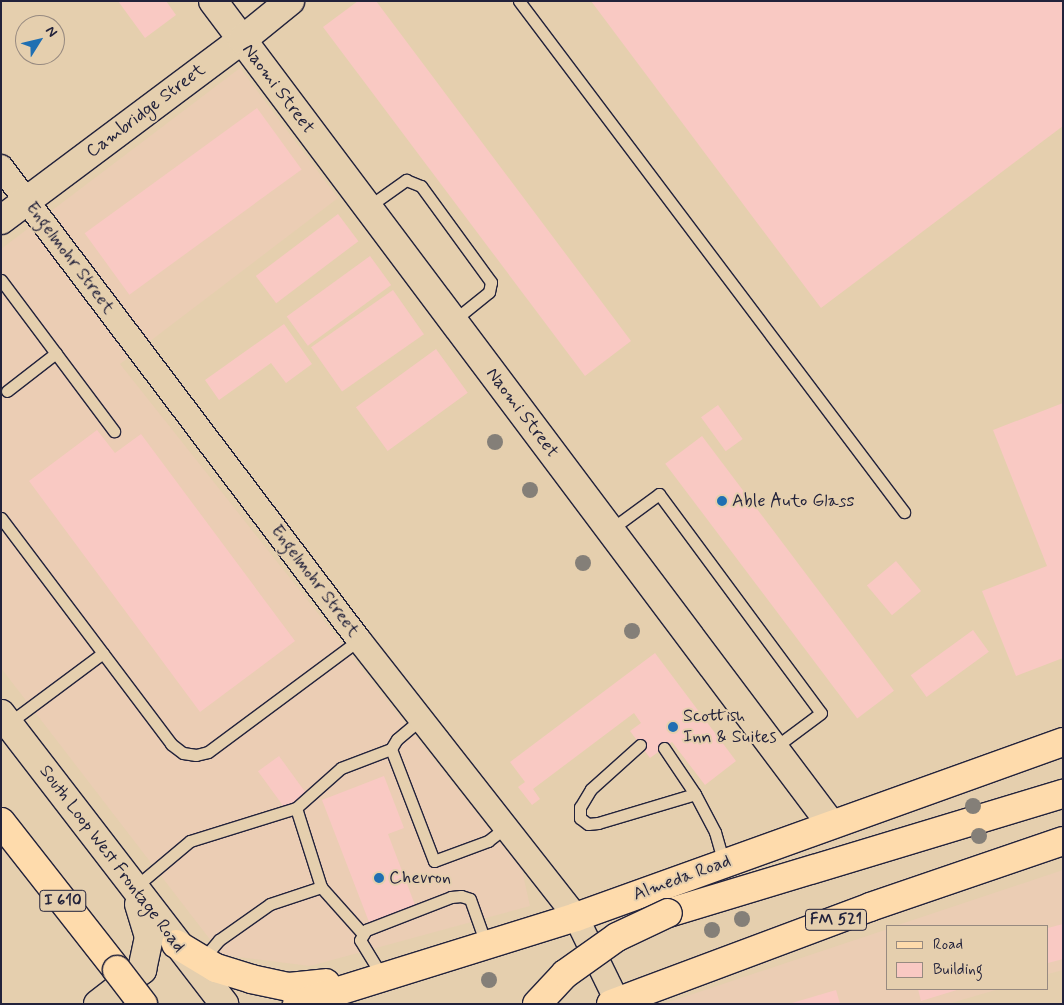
<!DOCTYPE html>
<html>
<head>
<meta charset="utf-8">
<style>
  body { margin:0 }
  #map { position:relative; width:1064px; height:1005px; overflow:hidden; background:#e5cfae; font-family:Mynerve,sans-serif }
  div>[style] { position:absolute }
  .built>* { inset:0; background:#ebcdb4 }
  .building>* { inset:0; background:#f9c9c3; transform-origin:0 0 }
  .roads { filter:drop-shadow(1px 0 #22223b) drop-shadow(-1px 0 #22223b) drop-shadow(0 1px #22223b) drop-shadow(0 -1px #22223b) }
  .service>* { height:11px; margin:-5.5px; padding:0 5.5px; transform-origin:5.5px; border-radius:5.5px; background:#e5cfae }
  .minor>* { height:24px; margin:-12px; padding:0 12px; transform-origin:12px; border-radius:12px; background:#e5cfae }
  .tertiary>* { height:28px; margin:-14px; padding:0 14px; transform-origin:14px; border-radius:14px; background:#e5cfae }
  .secondary>* { height:28px; margin:-14px; padding:0 14px; transform-origin:14px; border-radius:14px; background:#e5cfae }
  .primary>* { height:28px; margin:-14px; padding:0 14px; transform-origin:14px; border-radius:14px; background:#fedbac }
  .motorway>* { height:28px; margin:-14px; padding:0 14px; transform-origin:14px; border-radius:14px; background:#fedbac }
  .bridges { filter:drop-shadow(1px 0 #22223b) drop-shadow(-1px 0 #22223b) drop-shadow(0 1px #22223b) drop-shadow(0 -1px #22223b) }
  .motorway-bridge>* { height:28px; margin:-14px; padding:0 14px; transform-origin:14px; border-radius:14px; background:#fedbac }
  .trees>* { width:16px; height:16px; margin:-8px; border-radius:50%; background:#847f78 }
  .dots>* { width:14px; height:14px; translate:-50% -50%; box-sizing:border-box; border:2px solid #e5cfae; border-radius:50% }
  span { translate:-50% -50%; white-space:nowrap; text-align:center; line-height:1.15; -webkit-text-stroke:4px #e5cfae; paint-order:stroke }
  .shield-label span { padding:1px 4px; background:#e5cfae; border:1px solid; border-radius:4px; -webkit-text-stroke-width:0 }
  .shield-label { font-size:16px; color:#22223b; font-weight:700 }
  .street-label { font-size:18px; color:#22223b }
  .poi-label { font-size:18px; color:#22223b }
  .left { translate:0 -50%; text-align:left }
  .frame { position:absolute; inset:0; border:2px solid #22223b; pointer-events:none }
  .legend { position:absolute; left:886px; top:925px; width:162px; height:65px; box-sizing:border-box; background:#e5cfae; border:1px solid #978a80; margin:0; padding:6px 9px; list-style:none; font-size:15px; color:#22223b }
  .legend li { display:flex; align-items:center; gap:10px; height:25px }
  .legend b { width:25px; border:1px solid #978a80 }
  .north { position:absolute; left:15px; top:15px; width:50px; height:50px; box-sizing:border-box; background:#e5cfae; border:1px solid #978a80; border-radius:50%; rotate:54deg; font-size:14px; font-weight:700; line-height:20px; text-align:center; color:#22223b }
  .north::after { content:''; display:block; margin:auto; width:18px; height:22px; background:#1f6fb2; clip-path:polygon(50% 0,100% 100%,50% 72%,0 100%) }
</style>
</head>
<body>
<div id="map">
  <div class="built">
    <i style="clip-path:polygon(240px 68px,338px 198px,120px 364px,522px 870px,530px 906px,310px 966px,222px 955px,1px 668px,1px 249px)"></i>
    <i style="clip-path:polygon(1063px 870px,1063px 970px,1048px 974px,1048px 926px,895px 926px)"></i>
    <i style="clip-path:polygon(888px 929px,888px 989px,999px 989px,948px 1004px,663px 1004px)"></i>
  </div>
  <div class="building">
    <i style="clip-path:polygon(118px 1px,166px 1px,176px 15px,145px 38px)"></i>
    <i style="clip-path:polygon(358px 1px,376px 1px,631px 341px,585px 376px,323px 27px)"></i>
    <i style="clip-path:polygon(591px 1px,1063px 1px,1063px 126px,821px 308px)"></i>
    <i style="left:257px;top:108px;width:76px;height:213px;rotate:54deg"></i>
    <i style="left:338px;top:214px;width:34px;height:103px;rotate:53deg"></i>
    <i style="left:370px;top:256px;width:36px;height:103px;rotate:54deg"></i>
    <i style="left:393px;top:290px;width:54px;height:100px;rotate:55deg"></i>
    <i style="clip-path:polygon(284px 324px,312px 364px,286px 383px,271px 363px,219px 400px,205px 380px)"></i>
    <i style="left:436px;top:349px;width:54px;height:99px;rotate:54deg"></i>
    <i style="clip-path:polygon(1063px 403px,1063px 658px,1016px 676px,982px 591px,1047px 566px,993px 430px)"></i>
    <i style="left:718px;top:405px;width:42px;height:21px;rotate:54deg"></i>
    <i style="clip-path:polygon(97px 430px,115px 453px,141px 434px,295px 641px,200px 712px,29px 481px)"></i>
    <i style="left:702px;top:436px;width:319px;height:46px;rotate:53deg"></i>
    <i style="left:896px;top:561px;width:39px;height:38px;rotate:50deg"></i>
    <i style="left:973px;top:630px;width:27px;height:77px;rotate:54deg"></i>
    <i style="clip-path:polygon(655px 653px,736px 761px,705px 785px,672px 742px,650px 758px,630px 731px,641px 723px,634px 713px,533px 789px,540px 799px,532px 805px,518px 787px,525px 782px,510px 762px)"></i>
    <i style="left:279px;top:756px;width:47px;height:26px;rotate:54deg"></i>
    <i style="clip-path:polygon(384px 776px,404px 828px,388px 834px,415px 905px,369px 922px,322px 800px)"></i>
    <i style="clip-path:polygon(1063px 924px,1063px 959px,1048px 963px,1048px 928px)"></i>
    <i style="clip-path:polygon(918px 989px,960px 989px,921px 1001px)"></i>
    <i style="clip-path:polygon(836px 990px,840px 1004px,792px 1004px,792px 1003px)"></i>
  </div>
  <div class="roads">
    <div class="service">
      <i style="left:519px;top:1px;width:640px;rotate:53deg"></i>
      <i style="left:368px;top:207px;width:47px;rotate:-35.4deg"></i>
      <i style="left:406px;top:180px;width:16px;rotate:22deg"></i>
      <i style="left:421px;top:186px;width:119px;rotate:53.9deg"></i>
      <i style="left:491px;top:282px;width:10px;rotate:101deg"></i>
      <i style="left:489px;top:292px;width:46px;rotate:141.1deg"></i>
      <i style="left:1px;top:280px;width:189px;rotate:53.2deg"></i>
      <i style="left:7px;top:391px;width:62px;rotate:-37.8deg"></i>
      <i style="left:1px;top:518px;width:283px;rotate:53deg"></i>
      <i style="left:171px;top:744px;width:15px;rotate:37deg"></i>
      <i style="left:183px;top:753px;width:13px;rotate:9deg"></i>
      <i style="left:196px;top:755px;width:12px;rotate:-14deg"></i>
      <i style="left:208px;top:752px;width:188px;rotate:-36.6deg"></i>
      <i style="left:610px;top:530px;width:61px;rotate:-36.3deg"></i>
      <i style="left:659px;top:494px;width:272px;rotate:53.5deg"></i>
      <i style="left:821px;top:713px;width:59px;rotate:143.3deg"></i>
      <i style="left:421px;top:719px;width:31px;rotate:140deg"></i>
      <i style="left:397px;top:739px;width:12px;rotate:121deg"></i>
      <i style="left:391px;top:749px;width:120px;rotate:69deg"></i>
      <i style="left:434px;top:861px;width:58px;rotate:-20.3deg"></i>
      <i style="left:488px;top:841px;width:23px;rotate:-38deg"></i>
      <i style="left:9px;top:723px;width:117px;rotate:-36.7deg"></i>
      <i style="left:640px;top:745px;width:66px;rotate:138.1deg"></i>
      <i style="left:591px;top:789px;width:21px;rotate:121deg"></i>
      <i style="left:580px;top:807px;width:11px;rotate:90deg"></i>
      <i style="left:580px;top:818px;width:10px;rotate:37deg"></i>
      <i style="left:588px;top:824px;width:10px;rotate:-6deg"></i>
      <i style="left:598px;top:823px;width:101px;rotate:-16.6deg"></i>
      <i style="left:695px;top:794px;width:43px;rotate:62.2deg"></i>
      <i style="left:715px;top:832px;width:32px;rotate:74deg"></i>
      <i style="left:664px;top:748px;width:55px;rotate:56deg"></i>
      <i style="left:296px;top:808px;width:60px;rotate:-41.6deg"></i>
      <i style="left:341px;top:768px;width:53px;rotate:-20.8deg"></i>
      <i style="left:134px;top:888px;width:73px;rotate:-40deg"></i>
      <i style="left:190px;top:841px;width:111px;rotate:-17.3deg"></i>
      <i style="left:296px;top:808px;width:83px;rotate:72.4deg"></i>
      <i style="left:321px;top:887px;width:63px;rotate:48.2deg"></i>
      <i style="left:203px;top:959px;width:25px;rotate:-50deg"></i>
      <i style="left:219px;top:940px;width:62px;rotate:-35.2deg"></i>
      <i style="left:270px;top:904px;width:54px;rotate:-18.4deg"></i>
      <i style="left:382px;top:976px;width:42px;rotate:-121.4deg"></i>
      <i style="left:360px;top:940px;width:12px;rotate:-59deg"></i>
      <i style="left:366px;top:930px;width:91px;rotate:-21.2deg"></i>
      <i style="left:451px;top:897px;width:10px;rotate:-6deg"></i>
      <i style="left:461px;top:896px;width:9px;rotate:18deg"></i>
      <i style="left:470px;top:899px;width:48px;rotate:70.4deg"></i>
    </div>
    <div class="minor">
      <i style="left:1px;top:167px;width:593px;rotate:52.88deg"></i>
      <i style="left:359px;top:640px;width:352px;rotate:51.9deg"></i>
      <i style="left:576px;top:917px;width:93px;rotate:64deg"></i>
    </div>
    <div class="tertiary">
      <i style="left:213px;top:1px;width:1029px;rotate:53.1deg"></i>
      <i style="left:1px;top:220px;width:301px;rotate:-36.8deg"></i>
      <i style="left:242px;top:40px;width:62px;rotate:-39.1deg"></i>
    </div>
    <div class="secondary">
      <i style="left:1px;top:714px;width:366px;rotate:52.4deg"></i>
      <i style="left:98px;top:1004px;width:56px;rotate:-37.7deg"></i>
      <i style="left:142px;top:970px;width:34px;rotate:-78deg"></i>
      <i style="left:149px;top:937px;width:34px;rotate:-107deg"></i>
    </div>
    <div class="primary">
      <i style="left:176px;top:944px;width:47px;rotate:31deg"></i>
      <i style="left:216px;top:968px;width:37px;rotate:17deg"></i>
      <i style="left:251px;top:979px;width:39px;rotate:12deg"></i>
      <i style="left:289px;top:987px;width:37px;rotate:-6deg"></i>
      <i style="left:297px;top:1004px;width:292px;rotate:-17.3deg"></i>
      <i style="left:576px;top:917px;width:517px;rotate:-19.77deg"></i>
      <i style="left:611px;top:1004px;width:277px;rotate:-20.5deg"></i>
      <i style="left:870px;top:907px;width:204px;rotate:-18.9deg"></i>
    </div>
    <div class="motorway">
      <i style="left:1px;top:822px;width:188px;rotate:51.9deg"></i>
      <i style="left:668px;top:913px;width:413px;rotate:-16.8deg"></i>
    </div>
  </div>
  <div class="bridges">
    <div class="motorway-bridge">
      <i style="left:117px;top:970px;width:43px;rotate:52.6deg"></i>
      <i style="left:537px;top:1004px;width:41px;rotate:-47deg"></i>
      <i style="left:565px;top:974px;width:64px;rotate:-35.4deg"></i>
      <i style="left:617px;top:937px;width:56px;rotate:-25.2deg"></i>
    </div>
  </div>
  <div class="trees">
    <i style="left:495px;top:442px"></i>
    <i style="left:530px;top:490px"></i>
    <i style="left:583px;top:563px"></i>
    <i style="left:632px;top:631px"></i>
    <i style="left:973px;top:806px"></i>
    <i style="left:979px;top:836px"></i>
    <i style="left:742px;top:919px"></i>
    <i style="left:712px;top:930px"></i>
    <i style="left:489px;top:980px"></i>
  </div>
  <div class="dots">
    <i style="left:722px;top:501px;background:#1f6fb2"></i>
    <i style="left:673px;top:727px;background:#1f6fb2"></i>
    <i style="left:379px;top:878px;background:#1f6fb2"></i>
  </div>
  <div class="shield-label">
    <span style="left:63px;top:901px">I 610</span>
    <span style="left:836px;top:920px">FM 521</span>
  </div>
  <div class="street-label">
    <span style="left:278px;top:89px;rotate:53deg">Naomi Street</span>
    <span style="left:146px;top:111px;rotate:-37deg">Cambridge Street</span>
    <span style="left:70px;top:258px;rotate:53deg">Engelmohr Street</span>
    <span style="left:522px;top:413px;rotate:53deg">Naomi Street</span>
    <span style="left:315px;top:581px;rotate:53deg">Engelmohr Street</span>
    <span style="left:112px;top:859px;rotate:53deg">South Loop West Frontage Road</span>
    <span style="left:682px;top:878px;rotate:-20deg">Almeda Road</span>
  </div>
  <div class="poi-label">
    <span class="left" style="left:732px;top:501px">Able Auto Glass</span>
    <span class="left" style="left:683px;top:727px">Scottish<br>Inn &amp; Suites</span>
    <span class="left" style="left:389px;top:878px">Chevron</span>
  </div>
  <div class="frame"></div>
  <ul class="legend">
  <li><b style="height:6px;background:#fedbac"></b>Road</li>
  <li><b style="height:14px;background:#f9c9c3"></b>Building</li>
  </ul>
  <div class="north">N</div>
</div>
</body>
</html>
